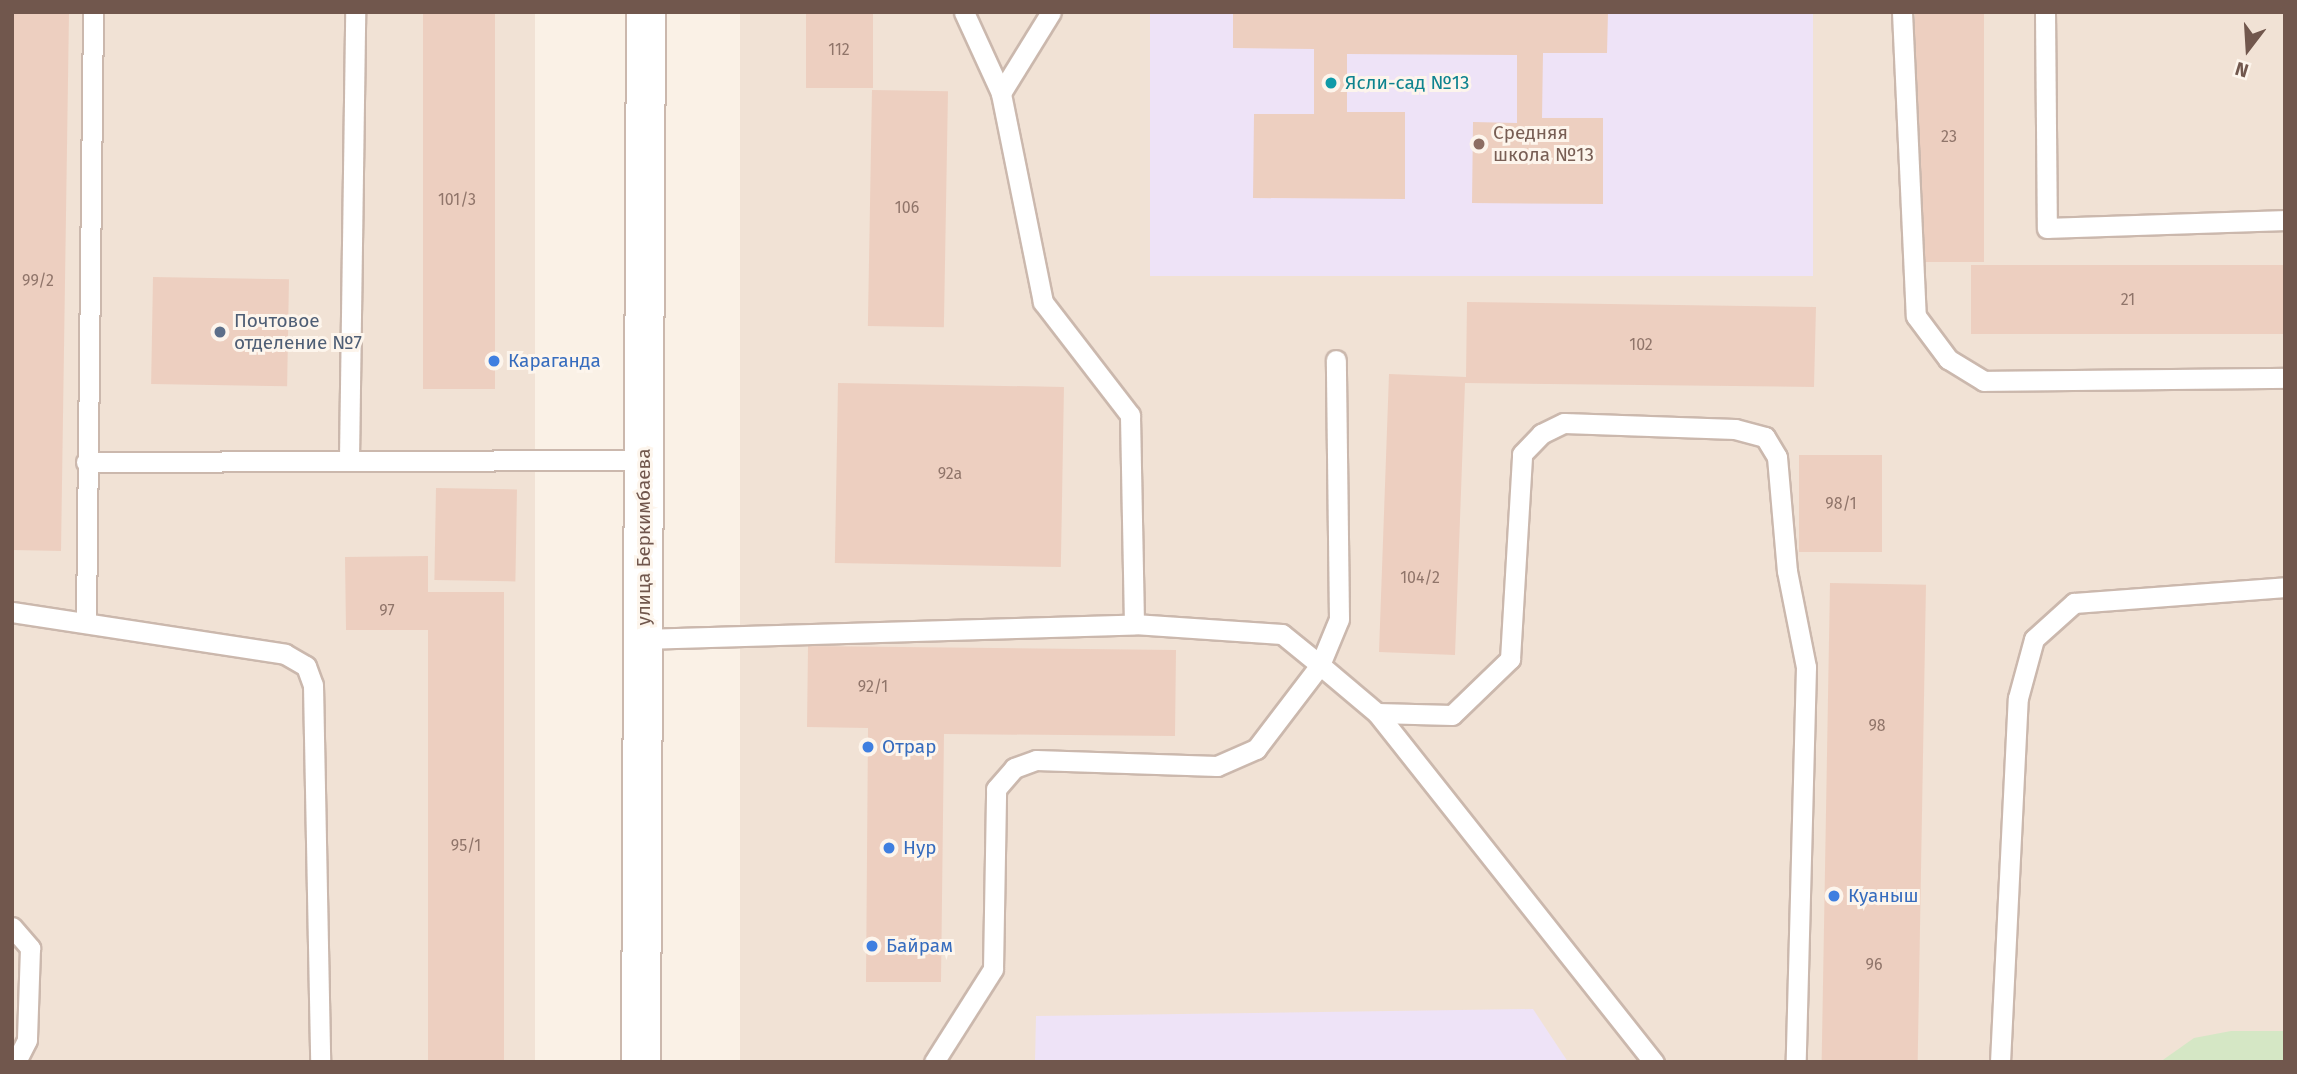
<!DOCTYPE html>
<html>
<head>
<meta charset="utf-8">
<style>
  body { margin:0 }
  #map { position:relative; width:2297px; height:1074px; overflow:hidden; background:#faf1e6; font-family:"Fira Sans",sans-serif }
  div>[style] { position:absolute }
  .residential>* { inset:0; background:#f1e2d5; transform-origin:0 0 }
  .education>* { inset:0; background:#eee3f7; transform-origin:0 0 }
  .green>* { inset:0; background:#d5e7c5 }
  .building>* { inset:0; background:#edcfc0; transform-origin:0 0 }
  .roads { filter:drop-shadow(2px 0 #cbb8ad) drop-shadow(-2px 0 #cbb8ad) drop-shadow(0 2px #cbb8ad) drop-shadow(0 -2px #cbb8ad) }
  .service>* { height:19px; margin:-9.5px; padding:0 9.5px; transform-origin:9.5px; border-radius:9.5px; background:#fff }
  .tertiary>* { height:38px; margin:-19px; padding:0 19px; transform-origin:19px; border-radius:19px; background:#fff }
  .dots>* { width:19px; height:19px; translate:-50% -50%; box-sizing:border-box; border:4px solid #fdf5ec; border-radius:50% }
  span { translate:-50% -50%; white-space:nowrap; text-align:center; line-height:1.15; -webkit-text-stroke:6px #fdf5ec; paint-order:stroke }
  .number-label { font-size:16px; color:#90756a }
  .number-label span { -webkit-text-stroke-width:0 }
  .culture-label { font-size:19px; color:#0d838f }
  .left { translate:0 -50%; text-align:left }
  .education-label { font-size:19px; color:#785e54 }
  .service-label { font-size:19px; color:#4e5e75 }
  .shop-label { font-size:19px; color:#366cbe }
  .street-label { font-size:19px; color:#71574d }
  .frame { position:absolute; inset:0; border:14px solid #71574d; pointer-events:none }
  .north { position:absolute; left:2213px; top:14px; width:70px; height:70px; -webkit-text-stroke:5px #fdf5ec; paint-order:stroke; rotate:197deg; font-size:19px; font-weight:700; line-height:28px; text-align:center; color:#71574d }
  .north::after { content:''; display:block; margin:auto; width:24px; height:32px; background:#71574d; clip-path:polygon(50% 0,100% 100%,50% 72%,0 100%) }
</style>
</head>
<body>
<div id="map">
  <div class="residential">
    <i style="left:12px;top:12px;width:523px;height:1050px"></i>
    <i style="left:740px;top:12px;width:1545px;height:1050px"></i>
  </div>
  <div class="education">
    <i style="left:1150px;top:12px;width:663px;height:264px"></i>
    <i style="clip-path:polygon(1533px 1009px,1568px 1062px,1035px 1062px,1036px 1016px)"></i>
  </div>
  <div class="green">
    <i style="clip-path:polygon(2231px 1031px,2285px 1031px,2285px 1062px,2160px 1062px,2194px 1038px)"></i>
  </div>
  <div class="building">
    <i style="clip-path:polygon(12px 12px,69px 12px,61px 551px,12px 550px)"></i>
    <i style="left:423px;top:12px;width:72px;height:377px"></i>
    <i style="left:806px;top:12px;width:67px;height:76px"></i>
    <i style="clip-path:polygon(1233px 12px,1608px 12px,1607px 53px,1543px 53px,1542px 118px,1603px 118px,1603px 204px,1472px 203px,1473px 122px,1517px 123px,1517px 55px,1347px 54px,1347px 112px,1405px 112px,1405px 199px,1253px 198px,1254px 114px,1314px 114px,1314px 49px,1233px 48px)"></i>
    <i style="left:1915px;top:12px;width:69px;height:250px"></i>
    <i style="left:872px;top:90px;width:76px;height:236px;rotate:1deg"></i>
    <i style="left:1971px;top:265px;width:314px;height:69px"></i>
    <i style="left:153px;top:277px;width:136px;height:107px;rotate:1deg"></i>
    <i style="clip-path:polygon(1467px 302px,1816px 307px,1814px 387px,1465px 383px,1455px 655px,1379px 652px,1389px 374px,1466px 377px)"></i>
    <i style="left:838px;top:383px;width:226px;height:180px;rotate:1deg"></i>
    <i style="left:1799px;top:455px;width:83px;height:97px"></i>
    <i style="left:436px;top:488px;width:81px;height:92px;rotate:1deg"></i>
    <i style="clip-path:polygon(428px 556px,428px 592px,504px 592px,504px 1062px,428px 1062px,428px 630px,346px 630px,345px 557px)"></i>
    <i style="left:1830px;top:583px;width:96px;height:479px;rotate:1deg"></i>
    <i style="clip-path:polygon(808px 646px,1176px 650px,1175px 736px,944px 734px,941px 982px,866px 982px,868px 728px,807px 727px)"></i>
  </div>
  <div class="roads">
    <div class="service">
      <i style="left:1902px;top:12px;width:304px;rotate:87.4deg"></i>
      <i style="left:1916px;top:316px;width:54px;rotate:53.3deg"></i>
      <i style="left:1948px;top:359px;width:42px;rotate:31.4deg"></i>
      <i style="left:1984px;top:381px;width:301px;rotate:-0.6deg"></i>
      <i style="left:2045px;top:12px;width:216px;rotate:89.5deg"></i>
      <i style="left:2047px;top:228px;width:238px;rotate:-1.9deg"></i>
      <i style="left:1001px;top:93px;width:95px;rotate:-58.3deg"></i>
      <i style="left:349px;top:459px;width:447px;rotate:-89.2deg"></i>
      <i style="left:86px;top:462px;width:558px;rotate:-0.21deg"></i>
      <i style="left:12px;top:612px;width:276px;rotate:8.7deg"></i>
      <i style="left:285px;top:654px;width:24px;rotate:30deg"></i>
      <i style="left:306px;top:666px;width:20px;rotate:70deg"></i>
      <i style="left:313px;top:685px;width:377px;rotate:88.9deg"></i>
      <i style="left:86px;top:620px;width:608px;rotate:-89.34deg"></i>
      <i style="left:1134px;top:624px;width:148px;rotate:3.9deg"></i>
      <i style="left:1282px;top:634px;width:49px;rotate:39.2deg"></i>
      <i style="left:1320px;top:665px;width:75px;rotate:40.1deg"></i>
      <i style="left:1377px;top:713px;width:446px;rotate:51.6deg"></i>
      <i style="left:643px;top:639px;width:491px;rotate:-1.7deg"></i>
      <i style="left:1134px;top:624px;width:209px;rotate:-91.1deg"></i>
      <i style="left:1130px;top:415px;width:143px;rotate:-127.6deg"></i>
      <i style="left:1043px;top:302px;width:213px;rotate:-101.4deg"></i>
      <i style="left:1001px;top:93px;width:89px;rotate:-114.6deg"></i>
      <i style="left:1377px;top:713px;width:75px;rotate:1.5deg"></i>
      <i style="left:1452px;top:715px;width:81px;rotate:-44deg"></i>
      <i style="left:1510px;top:659px;width:205px;rotate:-86.6deg"></i>
      <i style="left:1522px;top:454px;width:28px;rotate:-46deg"></i>
      <i style="left:1541px;top:434px;width:25px;rotate:-26deg"></i>
      <i style="left:1564px;top:423px;width:171px;rotate:2deg"></i>
      <i style="left:1735px;top:429px;width:31px;rotate:15deg"></i>
      <i style="left:1765px;top:437px;width:23px;rotate:59deg"></i>
      <i style="left:1777px;top:457px;width:114px;rotate:85deg"></i>
      <i style="left:1787px;top:571px;width:98px;rotate:78.8deg"></i>
      <i style="left:1806px;top:667px;width:395px;rotate:91.5deg"></i>
      <i style="left:12px;top:927px;width:28px;rotate:49deg"></i>
      <i style="left:30px;top:948px;width:92px;rotate:91.9deg"></i>
      <i style="left:27px;top:1040px;width:25px;rotate:117deg"></i>
      <i style="left:934px;top:1062px;width:110px;rotate:-57.6deg"></i>
      <i style="left:993px;top:969px;width:180px;rotate:-89deg"></i>
      <i style="left:996px;top:789px;width:28px;rotate:-49deg"></i>
      <i style="left:1014px;top:768px;width:23px;rotate:-20deg"></i>
      <i style="left:1036px;top:760px;width:181px;rotate:1.9deg"></i>
      <i style="left:1217px;top:766px;width:43px;rotate:-23.6deg"></i>
      <i style="left:1256px;top:749px;width:106px;rotate:-52.7deg"></i>
      <i style="left:1320px;top:665px;width:50px;rotate:-67.6deg"></i>
      <i style="left:1339px;top:619px;width:259px;rotate:-90.7deg"></i>
      <i style="left:2000px;top:1062px;width:364px;rotate:-87.2deg"></i>
      <i style="left:2018px;top:698px;width:61px;rotate:-74.8deg"></i>
      <i style="left:2034px;top:639px;width:54px;rotate:-42deg"></i>
      <i style="left:2074px;top:603px;width:212px;rotate:-4.3deg"></i>
    </div>
    <div class="tertiary">
      <i style="left:641px;top:1062px;width:1050px;rotate:-89.73deg"></i>
    </div>
  </div>
  <div class="dots">
    <i style="left:1331px;top:83px;background:#0f9aa8"></i>
    <i style="left:1479px;top:144px;background:#8d6e63"></i>
    <i style="left:220px;top:332px;background:#5c6f8a"></i>
    <i style="left:494px;top:361px;background:#3f7fe0"></i>
    <i style="left:868px;top:747px;background:#3f7fe0"></i>
    <i style="left:889px;top:848px;background:#3f7fe0"></i>
    <i style="left:1834px;top:896px;background:#3f7fe0"></i>
    <i style="left:872px;top:946px;background:#3f7fe0"></i>
  </div>
  <div class="number-label">
    <span style="left:839px;top:50px">112</span>
    <span style="left:1949px;top:137px">23</span>
    <span style="left:457px;top:200px">101/3</span>
    <span style="left:907px;top:208px">106</span>
    <span style="left:38px;top:281px">99/2</span>
    <span style="left:2128px;top:300px">21</span>
    <span style="left:1641px;top:345px">102</span>
    <span style="left:950px;top:474px">92а</span>
    <span style="left:1841px;top:504px">98/1</span>
    <span style="left:1420px;top:578px">104/2</span>
    <span style="left:387px;top:611px">97</span>
    <span style="left:873px;top:687px">92/1</span>
    <span style="left:1877px;top:726px">98</span>
    <span style="left:466px;top:846px">95/1</span>
    <span style="left:1874px;top:965px">96</span>
  </div>
  <div class="culture-label">
    <span class="left" style="left:1345px;top:83px">Ясли-сад №13</span>
  </div>
  <div class="education-label">
    <span class="left" style="left:1493px;top:144px">Средняя<br>школа №13</span>
  </div>
  <div class="service-label">
    <span class="left" style="left:234px;top:332px">Почтовое<br>отделение №7</span>
  </div>
  <div class="shop-label">
    <span class="left" style="left:508px;top:361px">Караганда</span>
    <span class="left" style="left:882px;top:747px">Отрар</span>
    <span class="left" style="left:903px;top:848px">Нур</span>
    <span class="left" style="left:1848px;top:896px">Куаныш</span>
    <span class="left" style="left:886px;top:946px">Байрам</span>
  </div>
  <div class="street-label">
    <span style="left:644px;top:537px;rotate:-90deg">улица Беркимбаева</span>
  </div>
  <div class="frame"></div>
  <div class="north">N</div>
</div>
</body>
</html>
